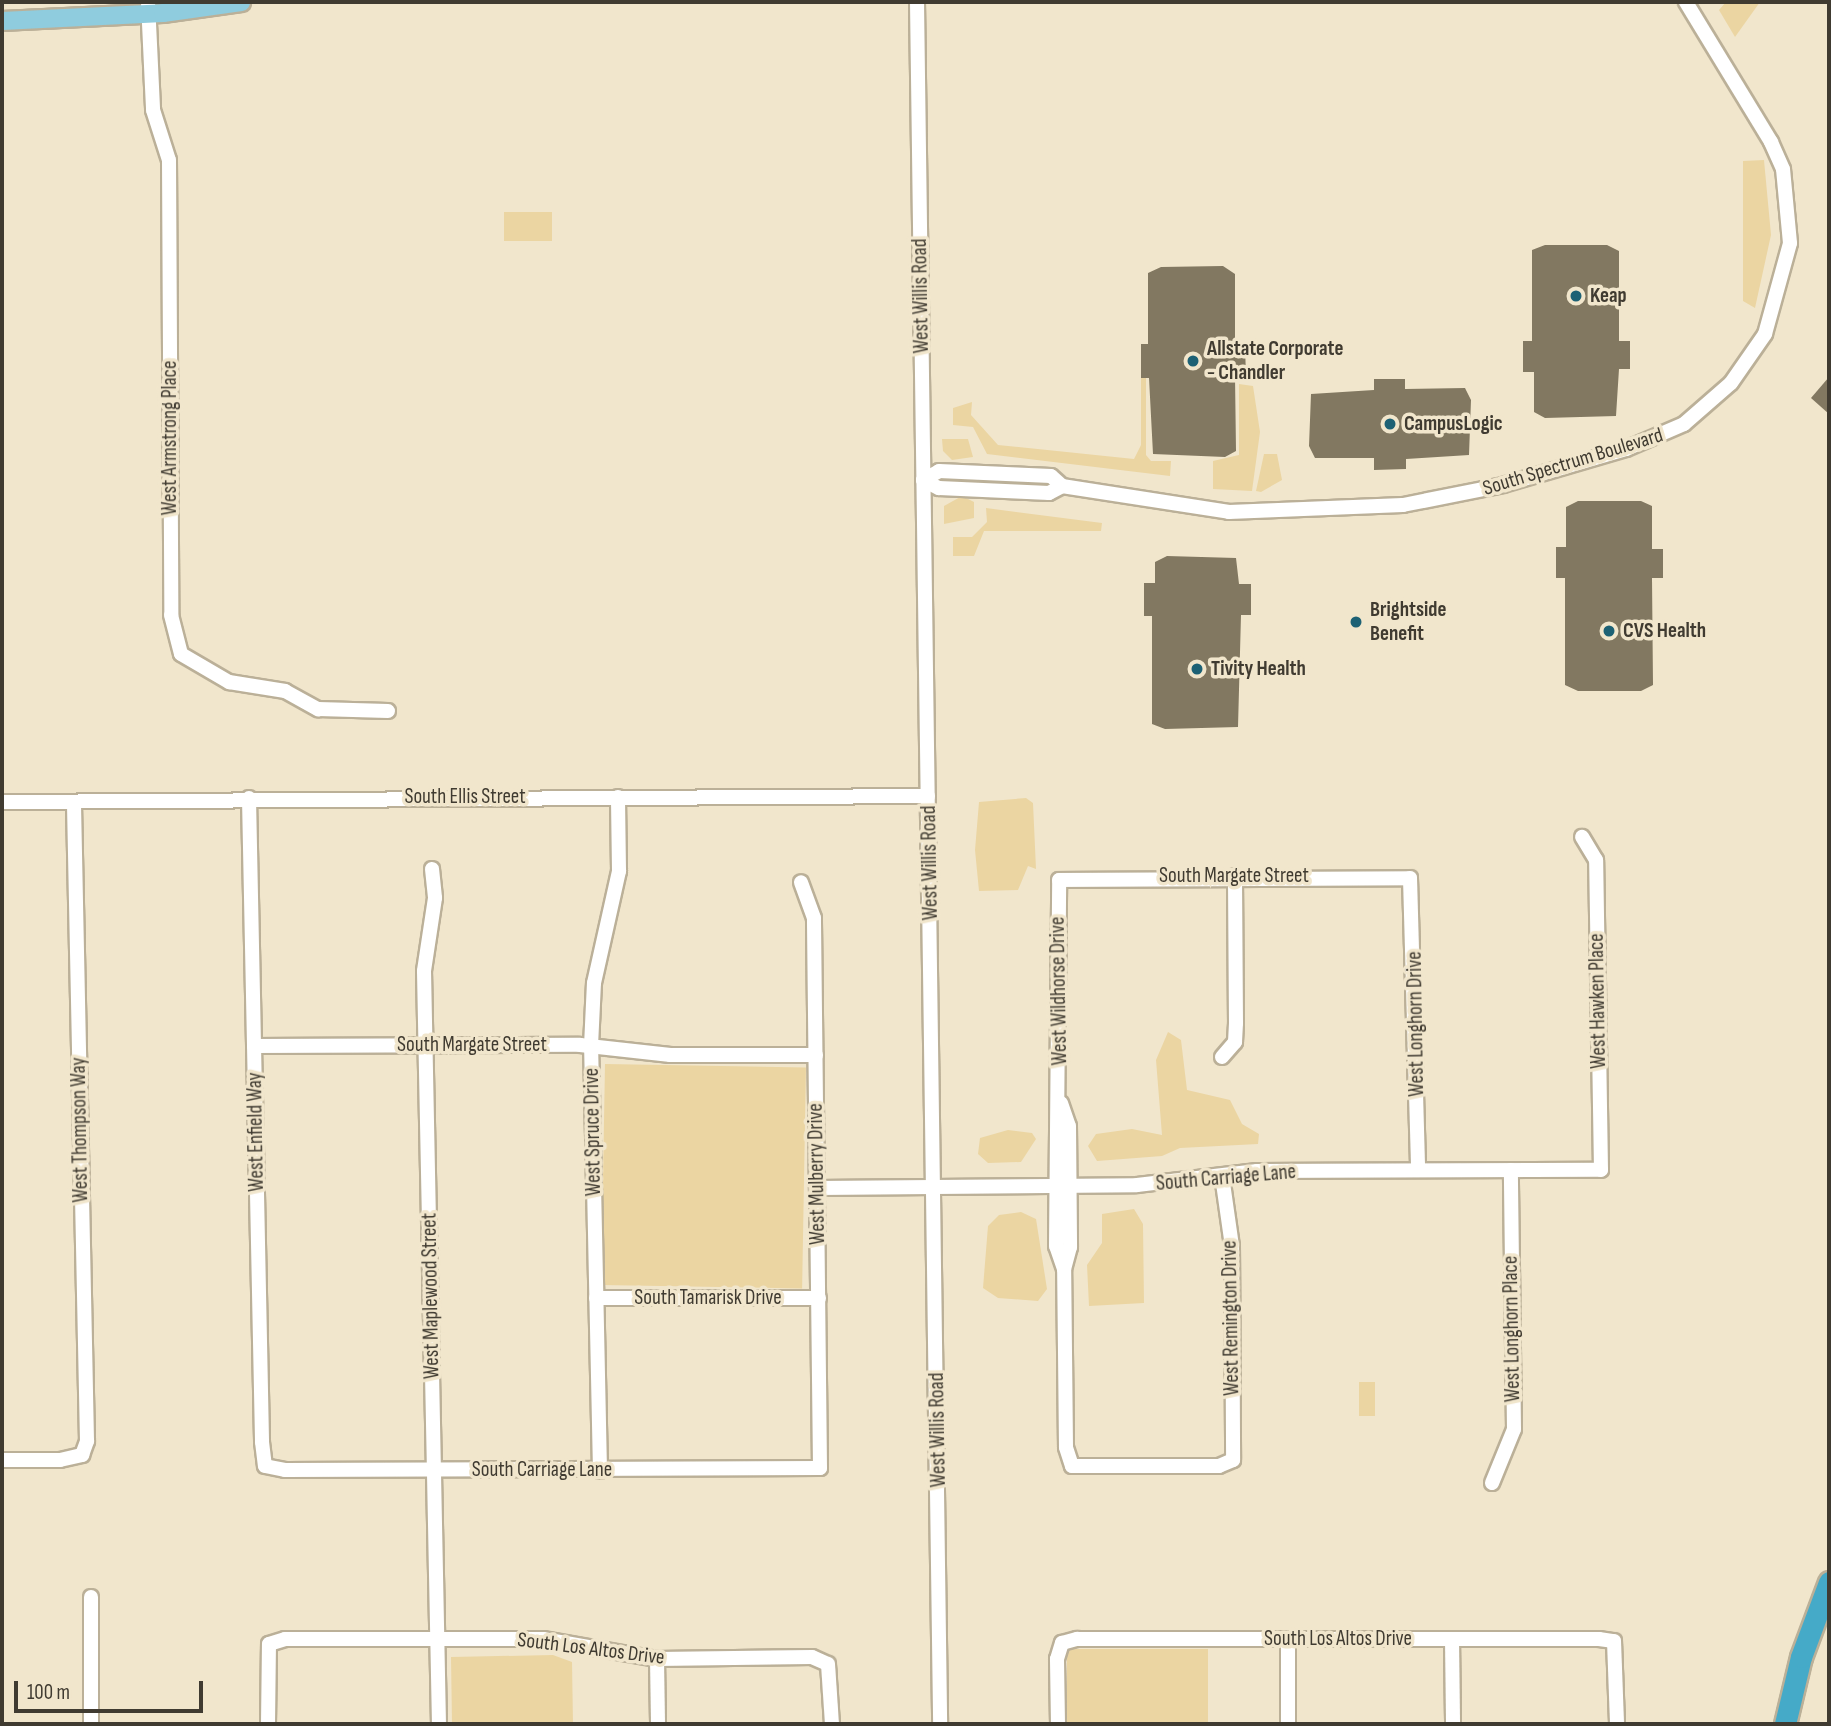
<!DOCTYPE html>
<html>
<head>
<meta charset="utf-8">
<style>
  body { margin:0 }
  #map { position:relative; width:1831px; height:1726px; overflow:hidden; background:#f1e6cc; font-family:"Sofia Sans Condensed",sans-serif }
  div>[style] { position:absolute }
  .green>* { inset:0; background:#ebd5a2; transform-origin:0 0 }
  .building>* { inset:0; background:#827861 }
  .roads { filter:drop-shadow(2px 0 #bbb098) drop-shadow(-2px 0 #bbb098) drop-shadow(0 2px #bbb098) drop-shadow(0 -2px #bbb098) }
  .minor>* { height:14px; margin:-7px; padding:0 7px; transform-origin:7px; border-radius:7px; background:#fff }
  .major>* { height:18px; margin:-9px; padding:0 9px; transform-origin:9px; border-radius:9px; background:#8fccde }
  .highway>* { height:21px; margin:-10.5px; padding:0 10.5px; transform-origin:10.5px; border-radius:10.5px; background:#45aac8 }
  .dots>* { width:19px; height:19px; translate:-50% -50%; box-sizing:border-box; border:4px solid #f1e6cc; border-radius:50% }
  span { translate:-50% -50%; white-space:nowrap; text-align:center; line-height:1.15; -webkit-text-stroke:7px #f1e6cc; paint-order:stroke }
  .street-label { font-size:21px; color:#403b31 }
  .poi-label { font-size:21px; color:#403b31; font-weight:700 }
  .left { translate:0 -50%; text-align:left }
  .frame { position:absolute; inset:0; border:4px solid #403b31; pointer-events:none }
  .scale { position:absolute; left:14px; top:1681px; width:189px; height:32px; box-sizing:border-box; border:4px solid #403b31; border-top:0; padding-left:9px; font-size:21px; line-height:24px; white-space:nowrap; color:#403b31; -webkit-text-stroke:5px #f1e6cc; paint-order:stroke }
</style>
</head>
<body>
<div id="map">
  <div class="green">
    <i style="clip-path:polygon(1726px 2px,1760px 2px,1735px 37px,1719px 10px)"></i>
    <i style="clip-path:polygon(1764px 160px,1771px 235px,1755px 308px,1743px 301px,1743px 161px)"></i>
    <i style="left:552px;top:212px;width:29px;height:48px;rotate:90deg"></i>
    <i style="clip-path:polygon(1141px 378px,1146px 378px,1146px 455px,1151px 461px,1171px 461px,1170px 476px,987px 454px,973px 427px,953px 425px,953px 408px,972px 402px,971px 415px,998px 445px,1134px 459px,1141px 445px)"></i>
    <i style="clip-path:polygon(1239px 384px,1253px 386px,1260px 432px,1252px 491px,1213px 489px,1213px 461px,1239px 455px)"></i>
    <i style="clip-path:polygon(942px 439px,968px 439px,973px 457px,952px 460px,943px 451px)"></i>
    <i style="clip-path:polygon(1264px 454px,1277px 454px,1282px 480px,1261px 492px,1256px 491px)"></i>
    <i style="clip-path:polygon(962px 496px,974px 502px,974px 518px,944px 524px,944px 506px)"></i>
    <i style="clip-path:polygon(986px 508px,1102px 523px,1101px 531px,984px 531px,974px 556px,953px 556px,953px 537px,972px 537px,987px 522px)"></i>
    <i style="clip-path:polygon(1026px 798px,1033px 803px,1036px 869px,1028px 866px,1018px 890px,979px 891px,975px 850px,979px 802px)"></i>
    <i style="clip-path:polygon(1168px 1032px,1181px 1040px,1187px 1090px,1230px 1100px,1242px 1124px,1259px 1134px,1258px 1144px,1180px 1148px,1162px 1156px,1097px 1161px,1088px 1146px,1096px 1134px,1132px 1129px,1162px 1135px,1156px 1060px)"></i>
    <i style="left:605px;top:1064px;width:201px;height:221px;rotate:1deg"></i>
    <i style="clip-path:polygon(1008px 1130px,1032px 1133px,1036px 1139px,1021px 1162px,988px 1163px,978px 1154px,980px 1138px)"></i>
    <i style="clip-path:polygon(1134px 1209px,1143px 1224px,1144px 1303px,1089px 1306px,1087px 1265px,1102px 1243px,1102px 1214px)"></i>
    <i style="clip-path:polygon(1021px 1212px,1036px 1219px,1047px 1289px,1038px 1301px,998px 1298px,983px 1288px,988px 1226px,999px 1215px)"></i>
    <i style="left:1359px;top:1382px;width:16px;height:34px"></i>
    <i style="left:1067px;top:1649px;width:141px;height:75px"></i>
    <i style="clip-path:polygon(553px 1655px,572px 1662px,573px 1724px,452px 1724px,451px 1657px)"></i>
  </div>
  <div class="building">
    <i style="clip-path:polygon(1545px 245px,1607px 245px,1619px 251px,1619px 341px,1630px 341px,1630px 369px,1619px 369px,1616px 416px,1545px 418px,1534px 412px,1534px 372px,1523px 372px,1523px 341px,1532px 341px,1532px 250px)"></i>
    <i style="clip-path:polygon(1223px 266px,1235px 274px,1235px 346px,1245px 346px,1246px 376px,1235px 376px,1236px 451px,1225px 457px,1153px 454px,1149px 378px,1141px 378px,1141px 344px,1148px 344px,1148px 273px,1161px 267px)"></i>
    <i style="clip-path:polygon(1829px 377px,1829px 414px,1811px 398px)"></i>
    <i style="clip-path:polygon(1374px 379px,1405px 379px,1405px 389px,1465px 388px,1471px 400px,1469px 455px,1406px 459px,1406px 469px,1374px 470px,1374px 458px,1315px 458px,1309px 446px,1311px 394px,1374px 390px)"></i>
    <i style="clip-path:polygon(1578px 501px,1641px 501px,1652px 506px,1652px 549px,1663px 549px,1663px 578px,1652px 578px,1653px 685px,1641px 691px,1578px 691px,1565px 685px,1565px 578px,1556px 578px,1556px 547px,1566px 547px,1566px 507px)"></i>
    <i style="clip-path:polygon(1167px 556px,1236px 558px,1239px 584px,1251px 584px,1251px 615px,1241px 615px,1238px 727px,1165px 729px,1152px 724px,1152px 616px,1144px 616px,1144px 583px,1155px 583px,1155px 562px)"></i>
  </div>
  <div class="roads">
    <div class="minor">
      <i style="left:148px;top:2px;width:108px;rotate:87.3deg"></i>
      <i style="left:153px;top:110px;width:52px;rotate:72.3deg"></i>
      <i style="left:169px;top:160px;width:455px;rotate:89.7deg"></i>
      <i style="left:171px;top:615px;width:40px;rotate:75.6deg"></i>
      <i style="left:181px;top:654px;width:56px;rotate:30.3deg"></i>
      <i style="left:229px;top:682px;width:57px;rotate:9.1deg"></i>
      <i style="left:285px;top:691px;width:38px;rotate:29deg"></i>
      <i style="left:318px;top:709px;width:70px;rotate:1.6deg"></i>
      <i style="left:917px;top:2px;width:1722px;rotate:89.23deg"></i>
      <i style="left:923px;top:480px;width:18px;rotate:-29deg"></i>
      <i style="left:939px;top:471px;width:112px;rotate:2.6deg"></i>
      <i style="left:1051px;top:476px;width:15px;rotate:42deg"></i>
      <i style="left:1062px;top:486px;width:169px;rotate:8.8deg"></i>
      <i style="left:1229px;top:512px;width:174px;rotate:-2.3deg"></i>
      <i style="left:1403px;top:505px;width:102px;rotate:-11.3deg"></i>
      <i style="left:1503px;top:485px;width:128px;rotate:-16.3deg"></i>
      <i style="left:1626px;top:449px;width:63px;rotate:-23.3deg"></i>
      <i style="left:1684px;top:424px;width:62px;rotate:-41.1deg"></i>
      <i style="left:1731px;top:383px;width:60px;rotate:-55.2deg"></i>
      <i style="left:1765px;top:334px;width:94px;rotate:-74.6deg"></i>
      <i style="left:1790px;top:243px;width:74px;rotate:-95.4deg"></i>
      <i style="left:1783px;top:169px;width:30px;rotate:-114deg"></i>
      <i style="left:1771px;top:142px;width:164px;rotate:-121.3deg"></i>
      <i style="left:923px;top:480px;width:18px;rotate:27deg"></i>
      <i style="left:939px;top:488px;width:110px;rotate:2.6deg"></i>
      <i style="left:1049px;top:493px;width:15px;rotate:-28deg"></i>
      <i style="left:249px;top:798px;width:644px;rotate:88.84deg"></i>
      <i style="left:262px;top:1442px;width:24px;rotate:83deg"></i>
      <i style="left:265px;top:1466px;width:20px;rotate:11deg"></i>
      <i style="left:285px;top:1470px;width:535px;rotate:-0.21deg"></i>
      <i style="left:820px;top:1468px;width:550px;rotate:-90.63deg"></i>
      <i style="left:814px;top:918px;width:38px;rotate:-110deg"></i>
      <i style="left:2px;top:802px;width:926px;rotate:-0.37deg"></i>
      <i style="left:432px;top:869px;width:29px;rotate:84deg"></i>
      <i style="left:435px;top:898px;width:74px;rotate:98.6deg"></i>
      <i style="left:424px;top:971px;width:753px;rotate:88.86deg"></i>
      <i style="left:254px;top:1046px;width:326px;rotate:-0.2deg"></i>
      <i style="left:580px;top:1045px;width:91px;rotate:6.3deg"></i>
      <i style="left:670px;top:1055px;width:146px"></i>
      <i style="left:1222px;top:1057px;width:20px;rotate:-49deg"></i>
      <i style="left:1235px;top:1042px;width:19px;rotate:-87deg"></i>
      <i style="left:1236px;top:1023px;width:147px;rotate:-90.4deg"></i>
      <i style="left:1061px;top:1103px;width:24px;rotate:71deg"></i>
      <i style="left:1069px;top:1126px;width:121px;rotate:89.5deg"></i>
      <i style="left:1070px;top:1247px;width:23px;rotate:105deg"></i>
      <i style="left:1222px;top:1176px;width:71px;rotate:81.9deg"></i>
      <i style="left:1232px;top:1246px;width:214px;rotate:89.7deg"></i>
      <i style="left:1233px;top:1460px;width:15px;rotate:157deg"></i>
      <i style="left:1219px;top:1466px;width:147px;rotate:180deg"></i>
      <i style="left:1072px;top:1466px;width:20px;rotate:-108deg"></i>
      <i style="left:1066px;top:1447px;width:178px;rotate:-90.6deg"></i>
      <i style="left:1064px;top:1269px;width:24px;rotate:-109deg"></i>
      <i style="left:1056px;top:1246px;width:366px;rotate:-89.5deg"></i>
      <i style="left:1059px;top:880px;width:351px;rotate:-0.3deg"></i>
      <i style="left:1410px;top:878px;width:292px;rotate:88.4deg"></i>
      <i style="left:818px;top:1188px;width:319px;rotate:-0.5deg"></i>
      <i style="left:1137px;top:1185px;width:121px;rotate:-6.7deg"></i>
      <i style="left:1257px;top:1171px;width:344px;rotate:-0.2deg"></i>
      <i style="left:1601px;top:1170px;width:310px;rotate:-90.9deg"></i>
      <i style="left:1596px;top:860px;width:27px;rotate:-121deg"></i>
      <i style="left:596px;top:1298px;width:223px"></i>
      <i style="left:2px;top:1460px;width:58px"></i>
      <i style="left:60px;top:1460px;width:23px;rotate:-13deg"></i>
      <i style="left:82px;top:1455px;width:15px;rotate:-70deg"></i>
      <i style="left:87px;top:1441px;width:637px;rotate:-91.17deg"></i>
      <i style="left:600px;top:1471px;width:425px;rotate:-91.2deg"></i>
      <i style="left:591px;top:1046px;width:63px;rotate:-87.3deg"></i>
      <i style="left:594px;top:983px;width:115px;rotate:-77.4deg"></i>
      <i style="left:619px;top:871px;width:74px;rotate:-90.8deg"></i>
      <i style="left:1492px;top:1483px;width:58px;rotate:-67.8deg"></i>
      <i style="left:1514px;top:1429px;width:259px;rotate:-90.7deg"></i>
      <i style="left:91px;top:1597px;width:127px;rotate:90deg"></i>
      <i style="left:1452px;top:1639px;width:85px;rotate:89.3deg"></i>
      <i style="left:1288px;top:1640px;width:84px;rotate:90deg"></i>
      <i style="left:657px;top:1659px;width:65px;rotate:89.1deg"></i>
      <i style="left:268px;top:1724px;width:80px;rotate:-89.3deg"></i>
      <i style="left:269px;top:1644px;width:17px;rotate:-17deg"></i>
      <i style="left:285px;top:1639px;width:258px"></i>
      <i style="left:543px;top:1639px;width:116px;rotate:10deg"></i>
      <i style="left:657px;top:1659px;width:155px;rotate:-0.7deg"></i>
      <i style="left:812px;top:1657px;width:17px;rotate:24deg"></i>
      <i style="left:828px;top:1664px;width:60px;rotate:86.2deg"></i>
      <i style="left:1058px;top:1724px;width:65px;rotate:-90.9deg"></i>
      <i style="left:1057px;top:1659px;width:17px;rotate:-73deg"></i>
      <i style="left:1062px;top:1643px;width:16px;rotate:-15deg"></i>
      <i style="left:1077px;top:1639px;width:522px"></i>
      <i style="left:1599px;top:1639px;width:15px;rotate:8deg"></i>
      <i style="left:1614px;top:1641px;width:83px;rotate:87.9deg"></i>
    </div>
    <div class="major">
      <i style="left:2px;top:21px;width:161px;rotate:-2.8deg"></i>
      <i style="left:163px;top:13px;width:79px;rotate:-8deg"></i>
    </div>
    <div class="highway">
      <i style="left:1785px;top:1724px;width:69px;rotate:-76.6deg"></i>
      <i style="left:1801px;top:1657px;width:80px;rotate:-69.5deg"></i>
    </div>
  </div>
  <div class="dots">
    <i style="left:1576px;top:296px;background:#1d6174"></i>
    <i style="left:1193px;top:361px;background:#1d6174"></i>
    <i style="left:1390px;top:424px;background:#1d6174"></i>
    <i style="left:1356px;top:622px;background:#1d6174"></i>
    <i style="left:1609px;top:631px;background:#1d6174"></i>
    <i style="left:1197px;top:669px;background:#1d6174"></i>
  </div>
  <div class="street-label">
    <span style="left:921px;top:296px;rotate:-91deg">West Willis Road</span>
    <span style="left:170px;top:438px;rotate:-90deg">West Armstrong Place</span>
    <span style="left:1573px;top:462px;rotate:-17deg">South Spectrum Boulevard</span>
    <span style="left:465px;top:797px">South Ellis Street</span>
    <span style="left:930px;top:863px;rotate:-91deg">West Willis Road</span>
    <span style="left:1234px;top:876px">South Margate Street</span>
    <span style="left:1059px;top:991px;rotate:-91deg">West Wildhorse Drive</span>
    <span style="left:1598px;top:1001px;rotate:-91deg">West Hawken Place</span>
    <span style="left:1416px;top:1024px;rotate:-91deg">West Longhorn Drive</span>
    <span style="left:472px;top:1045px">South Margate Street</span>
    <span style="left:80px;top:1130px;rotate:-91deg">West Thompson Way</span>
    <span style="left:256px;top:1132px;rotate:-91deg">West Enfield Way</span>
    <span style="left:593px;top:1132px;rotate:-91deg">West Spruce Drive</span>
    <span style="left:817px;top:1174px;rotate:-91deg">West Mulberry Drive</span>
    <span style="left:1226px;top:1178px;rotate:-5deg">South Carriage Lane</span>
    <span style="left:431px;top:1296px;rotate:-91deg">West Maplewood Street</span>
    <span style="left:708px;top:1298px">South Tamarisk Drive</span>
    <span style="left:1231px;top:1318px;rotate:-91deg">West Remington Drive</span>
    <span style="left:1512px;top:1329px;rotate:-91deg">West Longhorn Place</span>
    <span style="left:938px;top:1430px;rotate:-91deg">West Willis Road</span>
    <span style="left:542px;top:1470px">South Carriage Lane</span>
    <span style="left:1338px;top:1639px">South Los Altos Drive</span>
    <span style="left:591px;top:1649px;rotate:7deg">South Los Altos Drive</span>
  </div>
  <div class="poi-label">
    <span class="left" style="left:1590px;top:296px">Keap</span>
    <span class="left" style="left:1207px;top:361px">Allstate Corporate<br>- Chandler</span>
    <span class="left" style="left:1404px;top:424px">CampusLogic</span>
    <span class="left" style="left:1370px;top:622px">Brightside<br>Benefit</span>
    <span class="left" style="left:1623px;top:631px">CVS Health</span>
    <span class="left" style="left:1211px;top:669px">Tivity Health</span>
  </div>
  <div class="frame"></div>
  <div class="scale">100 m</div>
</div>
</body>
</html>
